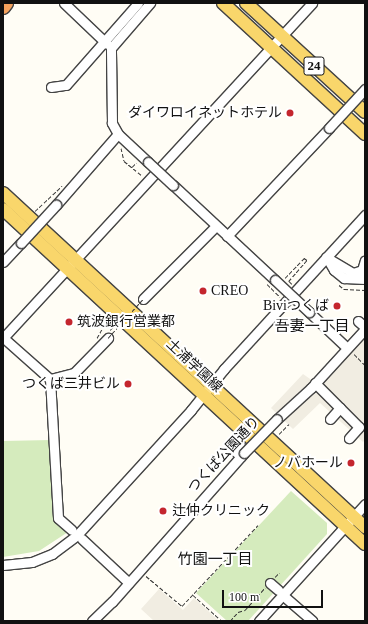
<!DOCTYPE html>
<html>
<head>
<meta charset="utf-8">
<style>
  body { margin:0 }
  #map { position:relative; width:368px; height:624px; overflow:hidden; background:#fffdf5; font-family:"Times New Roman","Noto Sans JP",serif }
  div>[style] { position:absolute }
  .green>* { inset:0; background:#d5ebbd }
  .plaza>* { inset:0; background:#f1ede2 }
  .path>* { height:1px; margin-top:-0.5px; transform-origin:0; background:repeating-linear-gradient(90deg,#333 0 4px,transparent 0 6px) }
  .roads { filter:drop-shadow(1px 0 #444) drop-shadow(-1px 0 #444) drop-shadow(0 1px #444) drop-shadow(0 -1px #444) }
  .minor>* { height:9px; margin:-4.5px; padding:0 4.5px; transform-origin:4.5px; border-radius:4.5px; background:#fff }
  .major>* { height:12px; margin:-6px; padding:0 6px; transform-origin:6px; border-radius:6px; background:#f9d66b }
  .highway>* { height:14px; margin:-7px; padding:0 7px; transform-origin:7px; border-radius:7px; background:#f5a25d }
  .path-bridge>* { height:1px; margin-top:-0.5px; transform-origin:0; background:repeating-linear-gradient(90deg,#333 0 4px,transparent 0 6px) }
  .bridges { filter:drop-shadow(1px 0 #444) drop-shadow(-1px 0 #444) drop-shadow(0 1px #444) drop-shadow(0 -1px #444) }
  .minor-bridge>* { height:9px; margin:-4.5px; padding:0 4.5px; transform-origin:4.5px; border-radius:4.5px; background:#fff }
  .dots>* { width:11px; height:11px; translate:-50% -50%; box-sizing:border-box; border:2px solid #fff; border-radius:50% }
  span { translate:-50% -50%; white-space:nowrap; text-align:center; line-height:1.15; -webkit-text-stroke:4px #fff; paint-order:stroke }
  .shield-label span { padding:1px 3px; background:#fff; border:1px solid; border-radius:3px; -webkit-text-stroke-width:0 }
  .shield-label { font-size:13px; color:#111; font-weight:700 }
  .poi-label { font-size:14px; color:#111 }
  .right { translate:-100% -50%; text-align:right }
  .left { translate:0 -50%; text-align:left }
  .street-label { font-size:14px; color:#111 }
  .neighbourhood-label { font-size:15px; color:#111 }
  .frame { position:absolute; inset:0; border:4px solid #111; pointer-events:none }
  .scale { position:absolute; left:222px; top:590px; width:101px; height:18px; box-sizing:border-box; border:2px solid #111; border-top:0; padding-left:5px; font-size:12px; line-height:14px; white-space:nowrap; color:#111; -webkit-text-stroke:3px #fff; paint-order:stroke }
</style>
</head>
<body>
<div id="map">
  <div class="green">
    <i style="clip-path:polygon(51px 440px,53px 517px,68px 532px,39px 551px,3px 557px,3px 441px)"></i>
    <i style="clip-path:polygon(291px 491px,327px 523px,327px 534px,248px 621px,227px 621px,196px 593px)"></i>
  </div>
  <div class="plaza">
    <i style="clip-path:polygon(365px 322px,365px 440px,363px 442px,320px 403px,293px 429px,271px 408px,303px 374px,313px 381px,346px 347px,348px 340px)"></i>
    <i style="clip-path:polygon(159px 589px,183px 610px,194px 598px,219px 621px,154px 621px,141px 609px)"></i>
  </div>
  <div class="path">
    <i style="left:121px;top:148px;width:13px;rotate:77deg"></i>
    <i style="left:124px;top:161px;width:22px;rotate:39deg"></i>
    <i style="left:132px;top:167px;width:6px;rotate:-45deg"></i>
    <i style="left:35px;top:211px;width:37px;rotate:-43deg"></i>
    <i style="left:285px;top:278px;width:28px;rotate:-46deg"></i>
    <i style="left:304px;top:258px;width:4px;rotate:34deg"></i>
    <i style="left:307px;top:260px;width:28px;rotate:131deg"></i>
    <i style="left:289px;top:281px;width:4px;rotate:45deg"></i>
    <i style="left:267px;top:284px;width:18px;rotate:45deg"></i>
    <i style="left:339px;top:285px;width:6px;rotate:39deg"></i>
    <i style="left:344px;top:289px;width:21px;rotate:3deg"></i>
    <i style="left:110px;top:330px;width:7px;rotate:-45deg"></i>
    <i style="left:97px;top:338px;width:13px;rotate:-61deg"></i>
    <i style="left:103px;top:327px;width:11px;rotate:-22deg"></i>
    <i style="left:354px;top:354px;width:16px;rotate:45deg"></i>
    <i style="left:279px;top:434px;width:14px;rotate:-45deg"></i>
    <i style="left:146px;top:576px;width:47px;rotate:39.8deg"></i>
    <i style="left:182px;top:606px;width:111px;rotate:-46.8deg"></i>
    <i style="left:275px;top:577px;width:6px;rotate:-45deg"></i>
    <i style="left:193px;top:595px;width:39px;rotate:42deg"></i>
    <i style="left:230px;top:621px;width:12px;rotate:-48deg"></i>
    <i style="left:238px;top:612px;width:7px;rotate:-16deg"></i>
    <i style="left:245px;top:610px;width:30px;rotate:-48deg"></i>
  </div>
  <div class="roads">
    <div class="minor">
      <i style="left:64px;top:3px;width:59px;rotate:43.6deg"></i>
      <i style="left:51px;top:87px;width:15px;rotate:-8deg"></i>
      <i style="left:66px;top:85px;width:109px;rotate:-48.7deg"></i>
      <i style="left:118px;top:134px;width:41px;rotate:43deg"></i>
      <i style="left:173px;top:185px;width:139px;rotate:43deg"></i>
      <i style="left:56px;top:205px;width:94px;rotate:-48.9deg"></i>
      <i style="left:118px;top:134px;width:13px;rotate:-119deg"></i>
      <i style="left:112px;top:123px;width:75px;rotate:-90.8deg"></i>
      <i style="left:111px;top:48px;width:60px;rotate:-49.1deg"></i>
      <i style="left:227px;top:236px;width:149px;rotate:-46.6deg"></i>
      <i style="left:326px;top:257px;width:31px;rotate:31deg"></i>
      <i style="left:353px;top:273px;width:9px;rotate:-18deg"></i>
      <i style="left:362px;top:270px;width:10px;rotate:-73deg"></i>
      <i style="left:327px;top:258px;width:14px;rotate:60deg"></i>
      <i style="left:334px;top:270px;width:13px;rotate:39deg"></i>
      <i style="left:344px;top:278px;width:21px;rotate:3deg"></i>
      <i style="left:3px;top:262px;width:26px;rotate:-47deg"></i>
      <i style="left:143px;top:299px;width:103px;rotate:-45deg"></i>
      <i style="left:309px;top:312px;width:51px;rotate:43.4deg"></i>
      <i style="left:358px;top:321px;width:9px;rotate:41deg"></i>
      <i style="left:3px;top:338px;width:456px;rotate:-47.3deg"></i>
      <i style="left:7px;top:341px;width:57px;rotate:41.5deg"></i>
      <i style="left:50px;top:379px;width:25px;rotate:-14deg"></i>
      <i style="left:74px;top:373px;width:49px;rotate:-45.8deg"></i>
      <i style="left:50px;top:379px;width:139px;rotate:86.7deg"></i>
      <i style="left:58px;top:518px;width:18px;rotate:41deg"></i>
      <i style="left:315px;top:383px;width:62px;rotate:45deg"></i>
      <i style="left:359px;top:427px;width:15px;rotate:132deg"></i>
      <i style="left:277px;top:419px;width:46px;rotate:-42.4deg"></i>
      <i style="left:311px;top:388px;width:80px;rotate:-47.5deg"></i>
      <i style="left:330px;top:419px;width:15px;rotate:-48deg"></i>
      <i style="left:240px;top:446px;width:7px;rotate:135deg"></i>
      <i style="left:235px;top:451px;width:8px;rotate:45deg"></i>
      <i style="left:82px;top:539px;width:64px;rotate:43.1deg"></i>
      <i style="left:3px;top:565px;width:29px;rotate:-6deg"></i>
      <i style="left:32px;top:562px;width:22px;rotate:-22deg"></i>
      <i style="left:52px;top:554px;width:31px;rotate:-37deg"></i>
      <i style="left:77px;top:535px;width:169px;rotate:-47.6deg"></i>
      <i style="left:191px;top:410px;width:53px;rotate:-51.2deg"></i>
      <i style="left:224px;top:369px;width:209px;rotate:-47.5deg"></i>
      <i style="left:270px;top:583px;width:11px;rotate:41deg"></i>
      <i style="left:286px;top:598px;width:35px;rotate:41deg"></i>
      <i style="left:92px;top:621px;width:28px;rotate:-44deg"></i>
      <i style="left:112px;top:602px;width:199px;rotate:-48.5deg"></i>
      <i style="left:259px;top:621px;width:158px;rotate:-47.8deg"></i>
    </div>
    <div class="major">
      <i style="left:223px;top:3px;width:193px;rotate:42.7deg"></i>
      <i style="left:246px;top:3px;width:161px;rotate:42.5deg"></i>
      <i style="left:3px;top:193px;width:493px;rotate:42.7deg"></i>
      <i style="left:3px;top:209px;width:493px;rotate:42.8deg"></i>
    </div>
    <div class="highway">
      <i style="left:3px;top:7px;width:5px;rotate:-53deg"></i>
    </div>
  </div>
  <div class="path-bridge">
    <i style="left:108px;top:338px;width:52px;rotate:-48.1deg"></i>
  </div>
  <div class="bridges">
    <div class="minor-bridge">
      <i style="left:329px;top:128px;width:53px;rotate:-47.3deg"></i>
      <i style="left:148px;top:162px;width:34px;rotate:43deg"></i>
      <i style="left:21px;top:243px;width:52px;rotate:-47.4deg"></i>
      <i style="left:275px;top:280px;width:47px;rotate:43.3deg"></i>
      <i style="left:244px;top:453px;width:47px;rotate:-45.9deg"></i>
    </div>
  </div>
  <div class="dots">
    <i style="left:290px;top:113px;background:#c4262e"></i>
    <i style="left:203px;top:291px;background:#c4262e"></i>
    <i style="left:337px;top:306px;background:#c4262e"></i>
    <i style="left:69px;top:322px;background:#c4262e"></i>
    <i style="left:128px;top:384px;background:#c4262e"></i>
    <i style="left:351px;top:463px;background:#c4262e"></i>
    <i style="left:163px;top:511px;background:#c4262e"></i>
  </div>
  <div class="shield-label">
    <span style="left:314px;top:66px">24</span>
  </div>
  <div class="poi-label">
    <span class="right" style="left:282px;top:113px">ダイワロイネットホテル</span>
    <span class="left" style="left:211px;top:291px">CREO</span>
    <span class="right" style="left:329px;top:306px">Biviつくば</span>
    <span class="left" style="left:77px;top:322px">筑波銀行営業都</span>
    <span class="right" style="left:120px;top:384px">つくば三井ビル</span>
    <span class="right" style="left:343px;top:463px">ノバホール</span>
    <span class="left" style="left:172px;top:511px">辻仲クリニック</span>
  </div>
  <div class="street-label">
    <span style="left:194px;top:366px;rotate:43deg">土浦学園線</span>
    <span style="left:224px;top:455px;rotate:-47deg">つくば公園通り</span>
  </div>
  <div class="neighbourhood-label">
    <span style="left:312px;top:327px">吾妻一丁目</span>
    <span style="left:215px;top:560px">竹園一丁目</span>
  </div>
  <div class="frame"></div>
  <div class="scale">100 m</div>
</div>
</body>
</html>
